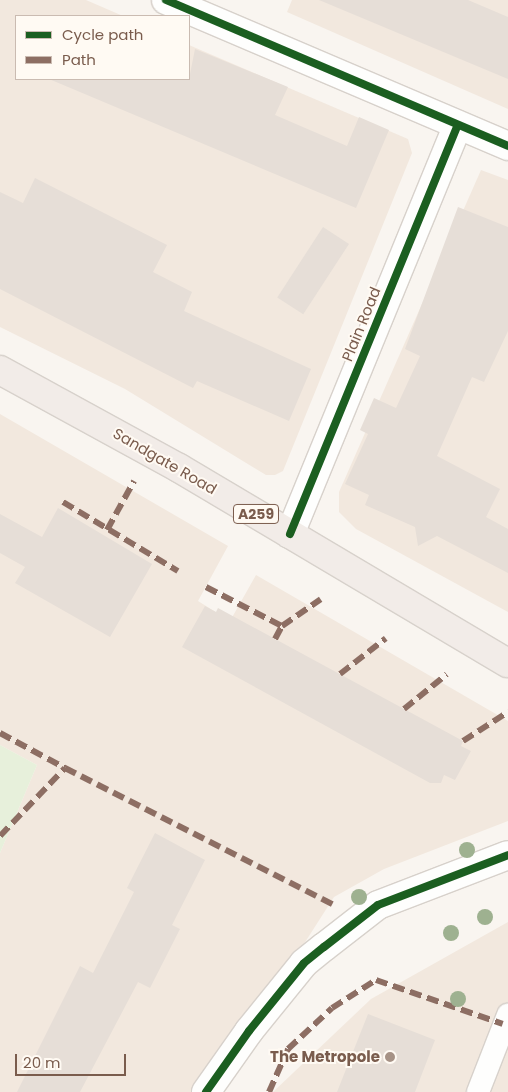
<!DOCTYPE html>
<html>
<head>
<meta charset="utf-8">
<style>
  body { margin:0 }
  #map { position:relative; width:508px; height:1092px; overflow:hidden; background:#f9f5f0; font-family:Poppins,sans-serif }
  div>[style] { position:absolute }
  .residential>* { inset:0; background:#f2e8de }
  .green>* { inset:0; background:#e7f0db }
  .building>* { inset:0; background:#e6ded7; transform-origin:0 0 }
  .roads { filter:drop-shadow(1px 0 #d7d1cb) drop-shadow(-1px 0 #d7d1cb) drop-shadow(0 1px #d7d1cb) drop-shadow(0 -1px #d7d1cb) }
  .service>* { height:22px; margin:-11px; padding:0 11px; transform-origin:11px; border-radius:11px; background:#fefefd }
  .minor>* { height:28px; margin:-14px; padding:0 14px; transform-origin:14px; border-radius:14px; background:#fefefd }
  .trunk>* { height:28px; margin:-14px; padding:0 14px; transform-origin:14px; border-radius:14px; background:#f2ece8 }
  .quiet>* { height:6px; margin-top:-3px; transform-origin:0; background:repeating-linear-gradient(90deg,#8d6e63 0 12px,transparent 0 18px) }
  .cycleway>* { height:8px; margin:-4px; padding:0 4px; transform-origin:4px; border-radius:4px; background:#1b5e20 }
  .trees>* { width:16px; height:16px; margin:-8px; border-radius:50%; background:#9eb190 }
  .dots>* { width:14px; height:14px; translate:-50% -50%; box-sizing:border-box; border:2px solid #fffaf3; border-radius:50% }
  span { translate:-50% -50%; white-space:nowrap; text-align:center; line-height:1.15; -webkit-text-stroke:4px #fffaf3; paint-order:stroke }
  .shield-label span { padding:1px 4px; background:#fffaf3; border:1px solid; border-radius:4px; -webkit-text-stroke-width:0 }
  .shield-label { font-size:14px; color:#7a5c4d; font-weight:700 }
  .street-label { font-size:15px; color:#7a5c4d }
  .poi-label { font-size:15px; color:#7a5c4d; font-weight:700 }
  .right { translate:-100% -50%; text-align:right }
  .legend { position:absolute; left:15px; top:15px; width:175px; height:65px; box-sizing:border-box; background:#fffaf3; border:1px solid #cabbb1; margin:0; padding:6px 9px; list-style:none; font-size:15px; color:#7a5c4d }
  .legend li { display:flex; align-items:center; gap:10px; height:25px }
  .legend b { width:25px; border:1px solid #cabbb1 }
  .scale { position:absolute; left:15px; top:1054px; width:111px; height:22px; box-sizing:border-box; border:2px solid #7a5c4d; border-top:0; padding-left:6px; font-size:15px; line-height:18px; white-space:nowrap; color:#7a5c4d; -webkit-text-stroke:4px #fffaf3; paint-order:stroke }
</style>
</head>
<body>
<div id="map">
  <div class="residential">
    <i style="clip-path:polygon(0 0,86px 0,123px 16px,16px 16px,16px 79px,189px 79px,189px 45px,408px 139px,412px 153px,283px 471px,275px 475px,266px 475px,125px 389px,0 327px)"></i>
    <i style="clip-path:polygon(292px 0,508px 0,508px 109px,287px 12px)"></i>
    <i style="clip-path:polygon(481px 170px,508px 180px,508px 612px,356px 529px,339px 512px,339px 492px)"></i>
    <i style="clip-path:polygon(0 414px,228px 546px,198px 601px,230px 621px,256px 575px,508px 721px,508px 821px,384px 869px,334px 897px,209px 1092px,0 1092px,0 853px,37px 765px,0 745px)"></i>
    <i style="clip-path:polygon(508px 922px,508px 1092px,273px 1092px,371px 999px)"></i>
  </div>
  <div class="green">
    <i style="clip-path:polygon(0 745px,37px 765px,0 853px)"></i>
  </div>
  <div class="building">
    <i style="clip-path:polygon(319px 0,468px 0,508px 17px,508px 79px)"></i>
    <i style="clip-path:polygon(195px 49px,288px 87px,275px 115px,347px 146px,359px 117px,389px 130px,356px 208px,49px 79px,189px 79px)"></i>
    <i style="clip-path:polygon(35px 178px,167px 245px,153px 272px,192px 292px,184px 311px,311px 369px,289px 421px,197px 381px,193px 388px,0 289px,0 192px,23px 203px)"></i>
    <i style="clip-path:polygon(458px 207px,508px 227px,508px 331px,484px 382px,472px 377px,437px 456px,500px 489px,486px 517px,508px 529px,508px 573px,437px 536px,418px 546px,415px 527px,365px 505px,369px 495px,345px 484px,368px 434px,360px 430px,374px 398px,396px 408px,420px 356px,405px 349px)"></i>
    <i style="left:323px;top:227px;width:31px;height:84px;rotate:33deg"></i>
    <i style="clip-path:polygon(58px 508px,152px 564px,110px 637px,15px 583px,25px 567px,0 553px,0 514px,42px 537px)"></i>
    <i style="clip-path:polygon(205px 606px,216px 612px,218px 608px,463px 741px,461px 746px,471px 751px,455px 780px,444px 775px,441px 783px,430px 783px,182px 647px)"></i>
    <i style="clip-path:polygon(155px 833px,205px 860px,172px 925px,180px 929px,150px 988px,138px 982px,80px 1092px,17px 1092px,80px 966px,93px 973px,134px 892px,127px 888px)"></i>
    <i style="clip-path:polygon(368px 1014px,435px 1040px,415px 1092px,337px 1092px)"></i>
  </div>
  <div class="roads">
    <div class="service">
      <i style="left:478px;top:1092px;width:83px;rotate:-68.7deg"></i>
    </div>
    <div class="minor">
      <i style="left:166px;top:0;width:372px;rotate:23.1deg"></i>
      <i style="left:290px;top:534px;width:442px;rotate:-67.7deg"></i>
      <i style="left:206px;top:1092px;width:75px;rotate:-54.8deg"></i>
      <i style="left:249px;top:1031px;width:87px;rotate:-51deg"></i>
      <i style="left:304px;top:963px;width:26px;rotate:-39deg"></i>
      <i style="left:324px;top:947px;width:68px;rotate:-37.9deg"></i>
      <i style="left:378px;top:905px;width:139px;rotate:-21deg"></i>
    </div>
    <div class="trunk">
      <i style="left:0;top:370px;width:204px;rotate:28.7deg"></i>
      <i style="left:179px;top:468px;width:382px;rotate:30.7deg"></i>
    </div>
  </div>
  <div class="quiet">
    <i style="left:63px;top:502px;width:134px;rotate:31deg"></i>
    <i style="left:107px;top:530px;width:56px;rotate:-61.1deg"></i>
    <i style="left:206px;top:587px;width:85px;rotate:27.2deg"></i>
    <i style="left:275px;top:639px;width:15px;rotate:-62deg"></i>
    <i style="left:282px;top:626px;width:47px;rotate:-34.7deg"></i>
    <i style="left:340px;top:674px;width:58px;rotate:-38deg"></i>
    <i style="left:404px;top:709px;width:55px;rotate:-39.1deg"></i>
    <i style="left:0;top:733px;width:74px;rotate:28.3deg"></i>
    <i style="left:463px;top:741px;width:54px;rotate:-32.8deg"></i>
    <i style="left:0;top:836px;width:94px;rotate:-46.3deg"></i>
    <i style="left:65px;top:768px;width:300px;rotate:27deg"></i>
    <i style="left:269px;top:1092px;width:47px;rotate:-66.2deg"></i>
    <i style="left:288px;top:1049px;width:60px;rotate:-43deg"></i>
    <i style="left:332px;top:1008px;width:52px;rotate:-32.5deg"></i>
    <i style="left:376px;top:980px;width:134px;rotate:19.1deg"></i>
  </div>
  <div class="cycleway">
    <i style="left:166px;top:0;width:372px;rotate:23.1deg"></i>
    <i style="left:290px;top:534px;width:442px;rotate:-67.7deg"></i>
    <i style="left:206px;top:1092px;width:75px;rotate:-54.8deg"></i>
    <i style="left:249px;top:1031px;width:87px;rotate:-51deg"></i>
    <i style="left:304px;top:963px;width:26px;rotate:-39deg"></i>
    <i style="left:324px;top:947px;width:68px;rotate:-37.9deg"></i>
    <i style="left:378px;top:905px;width:139px;rotate:-21deg"></i>
  </div>
  <div class="trees">
    <i style="left:467px;top:850px"></i>
    <i style="left:359px;top:897px"></i>
    <i style="left:485px;top:917px"></i>
    <i style="left:451px;top:933px"></i>
    <i style="left:458px;top:999px"></i>
  </div>
  <div class="dots">
    <i style="left:390px;top:1057px;background:#a69286"></i>
  </div>
  <div class="shield-label">
    <span style="left:256px;top:514px">A259</span>
  </div>
  <div class="street-label">
    <span style="left:361px;top:324px;rotate:-68deg">Plain Road</span>
    <span style="left:165px;top:461px;rotate:30deg">Sandgate Road</span>
  </div>
  <div class="poi-label">
    <span class="right" style="left:380px;top:1057px">The Metropole</span>
  </div>
  <ul class="legend">
  <li><b style="height:6px;background:#1b5e20"></b>Cycle path</li>
  <li><b style="height:6px;background:#8d6e63"></b>Path</li>
  </ul>
  <div class="scale">20 m</div>
</div>
</body>
</html>
